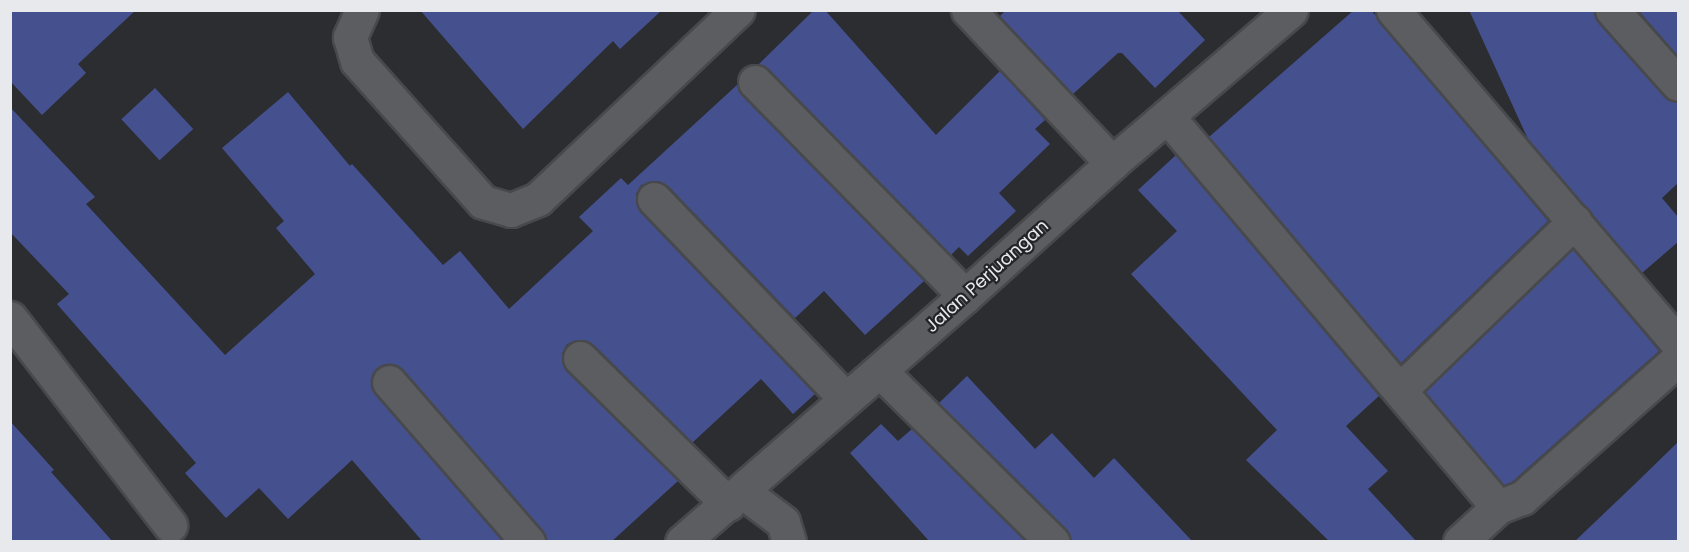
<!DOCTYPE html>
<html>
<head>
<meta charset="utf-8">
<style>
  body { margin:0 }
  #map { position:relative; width:1689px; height:552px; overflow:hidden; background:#2c2d31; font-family:Poppins,sans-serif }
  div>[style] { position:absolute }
  .building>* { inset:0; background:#45518f; transform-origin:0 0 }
  .roads { filter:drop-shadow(2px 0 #48494c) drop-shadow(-2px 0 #48494c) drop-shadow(0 2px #48494c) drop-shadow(0 -2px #48494c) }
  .minor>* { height:33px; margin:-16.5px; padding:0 16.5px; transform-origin:16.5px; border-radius:16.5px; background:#5b5d61 }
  span { translate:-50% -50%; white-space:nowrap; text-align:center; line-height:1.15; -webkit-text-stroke:4.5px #222428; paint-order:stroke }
  .street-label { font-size:18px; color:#e8e9ec }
  .frame { position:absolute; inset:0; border:12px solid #e8e9ec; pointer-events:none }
</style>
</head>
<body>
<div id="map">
  <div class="building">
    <i style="clip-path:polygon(10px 10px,136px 10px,78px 64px,86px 73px,42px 115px,10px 81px)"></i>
    <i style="clip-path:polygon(420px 10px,662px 10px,620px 49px,613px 41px,523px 129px)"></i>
    <i style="clip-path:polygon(814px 10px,825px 10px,936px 135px,1000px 71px,1045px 120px,1035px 129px,1050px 144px,999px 193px,1016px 211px,968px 256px,959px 247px,951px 255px,768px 69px,759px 64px)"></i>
    <i style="clip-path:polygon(1006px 10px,1177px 10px,1205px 40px,1155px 88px,1122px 53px,1118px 53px,1073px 94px,1000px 16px)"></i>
    <i style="clip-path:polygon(1354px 10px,1371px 10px,1548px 221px,1401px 363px,1209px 137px)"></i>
    <i style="clip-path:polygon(1469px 10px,1594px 10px,1598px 22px,1664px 96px,1678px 102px,1678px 183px,1662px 198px,1678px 217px,1678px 242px,1642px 273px,1528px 139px)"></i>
    <i style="clip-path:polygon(1638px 10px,1678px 10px,1678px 56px)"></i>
    <i style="clip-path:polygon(737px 85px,742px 95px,924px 281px,865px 335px,824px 291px,795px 318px,668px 186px,659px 181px,641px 185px,636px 194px,640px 212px,815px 394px,793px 414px,761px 379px,692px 443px,593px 345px,584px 340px,567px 344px,562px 354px,567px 371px,678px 481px,611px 542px,546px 542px,542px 530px,403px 370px,386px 364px,372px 375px,375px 394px,503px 542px,423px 542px,352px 460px,288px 519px,259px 488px,226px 518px,185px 473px,196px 463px,57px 304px,69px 294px,10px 232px,10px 107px,95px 197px,86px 204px,225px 355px,315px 274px,276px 228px,284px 221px,222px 148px,288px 92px,350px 166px,352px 164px,443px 265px,460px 251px,509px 309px,593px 231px,579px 217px,621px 178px,628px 185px)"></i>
    <i style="left:155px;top:88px;width:56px;height:46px;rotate:47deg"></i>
    <i style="clip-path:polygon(1176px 155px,1379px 396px,1346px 426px,1388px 471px,1368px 489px,1417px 542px,1330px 542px,1246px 460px,1277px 430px,1131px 274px,1177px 231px,1138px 190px)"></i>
    <i style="clip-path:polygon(1573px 249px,1659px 351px,1512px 482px,1504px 485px,1425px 392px)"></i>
    <i style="clip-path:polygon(967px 376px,1035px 449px,1052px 433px,1094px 478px,1114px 458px,1193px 542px,1071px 542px,1066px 529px,939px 403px)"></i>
    <i style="clip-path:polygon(10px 421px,54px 470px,51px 472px,113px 542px,10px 542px)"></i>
    <i style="clip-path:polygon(881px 424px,898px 441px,912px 429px,1026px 542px,930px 542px,850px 453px)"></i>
    <i style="clip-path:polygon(1678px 442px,1678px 542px,1574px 542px,1637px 482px)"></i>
  </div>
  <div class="roads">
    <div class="minor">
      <i style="left:362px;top:10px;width:30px;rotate:114deg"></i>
      <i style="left:350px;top:37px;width:25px;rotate:74deg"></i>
      <i style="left:357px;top:61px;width:189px;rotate:48.2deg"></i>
      <i style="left:483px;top:202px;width:29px;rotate:16deg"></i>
      <i style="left:511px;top:210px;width:29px;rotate:-22deg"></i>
      <i style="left:538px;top:199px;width:275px;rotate:-43.4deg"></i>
      <i style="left:968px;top:10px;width:210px;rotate:46.7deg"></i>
      <i style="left:1393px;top:10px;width:439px;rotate:49.5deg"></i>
      <i style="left:1612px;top:10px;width:99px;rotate:48.3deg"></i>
      <i style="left:755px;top:82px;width:300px;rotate:45.5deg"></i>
      <i style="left:1167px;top:116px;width:512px;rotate:49.75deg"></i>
      <i style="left:654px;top:199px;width:277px;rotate:46.2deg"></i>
      <i style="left:10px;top:318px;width:262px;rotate:52.3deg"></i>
      <i style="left:580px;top:358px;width:208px;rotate:44.6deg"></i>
      <i style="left:880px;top:371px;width:243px;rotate:44.7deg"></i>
      <i style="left:389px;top:382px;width:212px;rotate:49deg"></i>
      <i style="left:1400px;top:390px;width:243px;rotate:-44deg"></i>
      <i style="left:743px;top:492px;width:50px;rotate:36.9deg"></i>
      <i style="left:783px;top:522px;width:21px;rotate:73deg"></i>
      <i style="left:682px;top:542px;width:375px;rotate:-41deg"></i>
      <i style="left:965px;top:296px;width:198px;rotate:-42.1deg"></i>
      <i style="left:1112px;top:163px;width:235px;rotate:-40.5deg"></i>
      <i style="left:1460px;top:542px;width:52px;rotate:-42.6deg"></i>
      <i style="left:1498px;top:507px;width:26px;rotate:-21deg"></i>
      <i style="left:1522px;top:498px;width:209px;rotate:-41.7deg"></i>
    </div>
  </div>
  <div class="street-label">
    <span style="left:987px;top:276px;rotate:-42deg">Jalan Perjuangan</span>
  </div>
  <div class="frame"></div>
</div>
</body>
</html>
